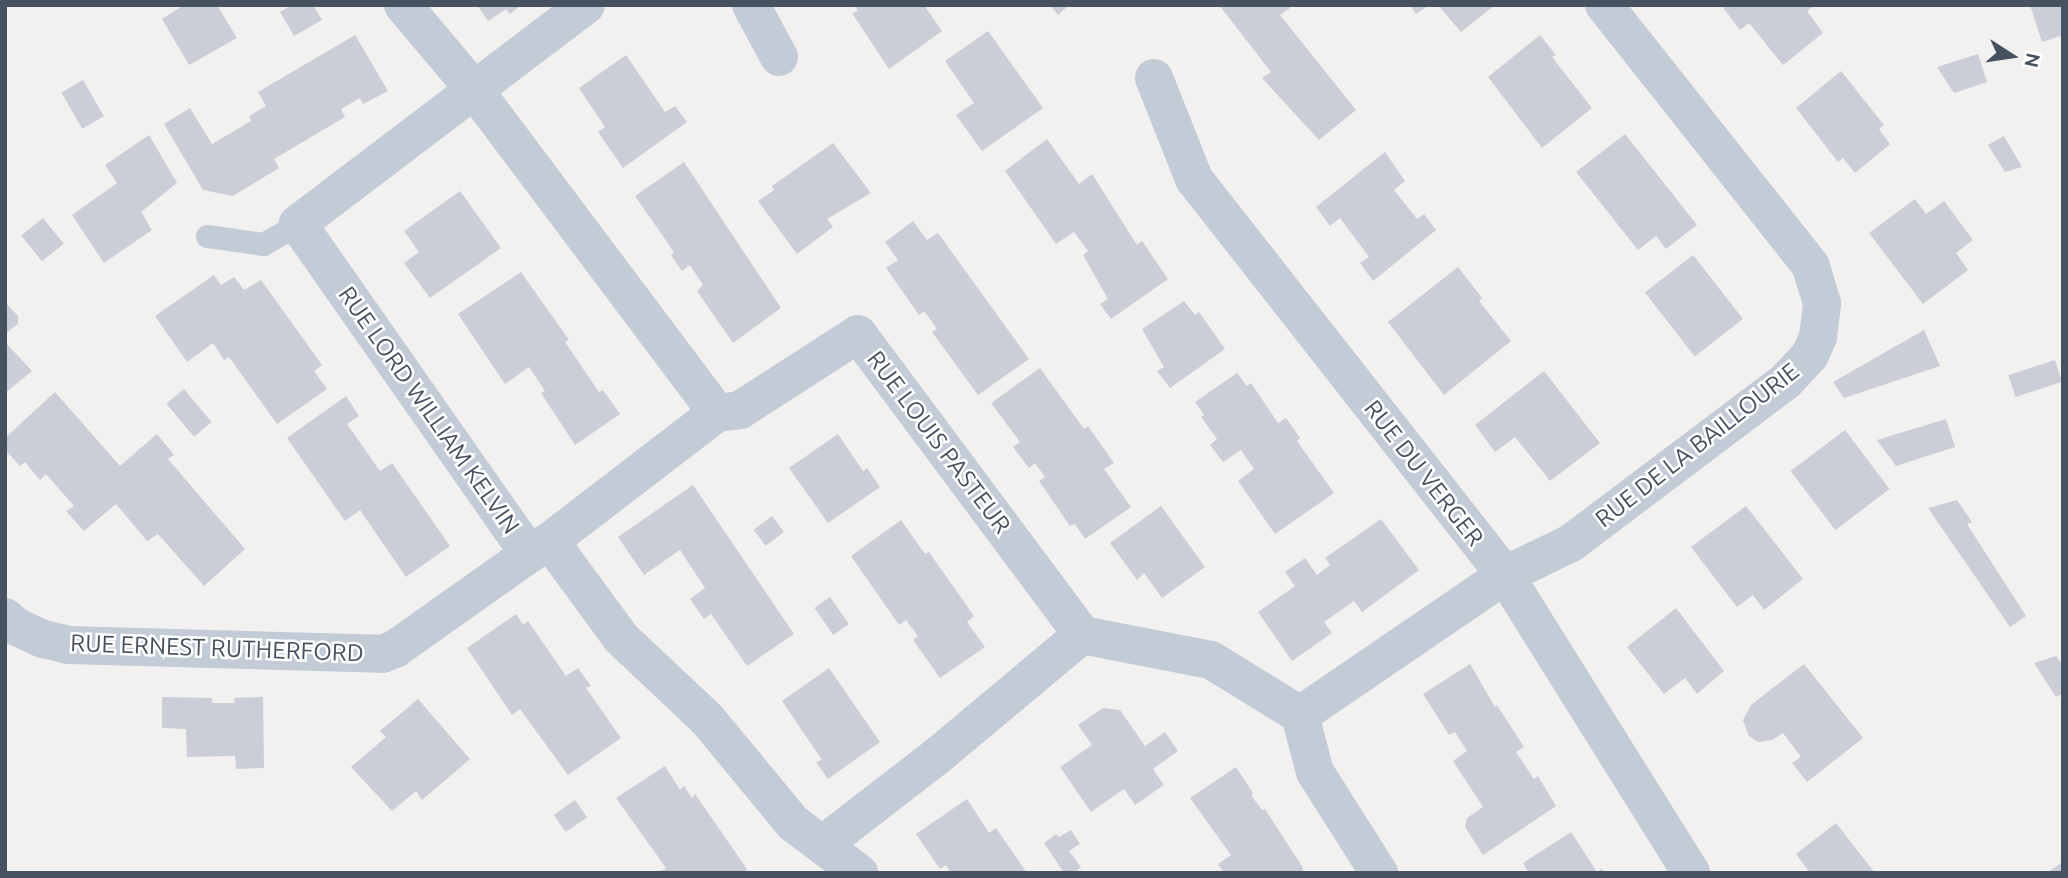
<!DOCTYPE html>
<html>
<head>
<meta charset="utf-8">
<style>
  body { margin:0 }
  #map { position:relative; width:2068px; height:878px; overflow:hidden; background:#f3f0f0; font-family:Ubuntu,sans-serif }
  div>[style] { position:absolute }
  .building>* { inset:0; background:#cbced6; transform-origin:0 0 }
  .service>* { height:23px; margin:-11.5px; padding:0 11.5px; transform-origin:11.5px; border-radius:11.5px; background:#c2cbd6 }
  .minor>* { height:38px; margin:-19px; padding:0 19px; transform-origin:19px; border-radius:19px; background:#c2cbd6 }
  span { translate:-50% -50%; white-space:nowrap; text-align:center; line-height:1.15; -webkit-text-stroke:5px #fff; paint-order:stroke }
  .street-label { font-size:24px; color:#46525f }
  .frame { position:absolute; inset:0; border:7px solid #46525f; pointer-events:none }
  .north { position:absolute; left:1977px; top:21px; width:70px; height:70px; -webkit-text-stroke:5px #fff; paint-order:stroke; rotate:102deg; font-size:19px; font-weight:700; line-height:28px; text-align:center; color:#46525f }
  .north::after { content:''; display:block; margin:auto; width:24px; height:32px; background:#46525f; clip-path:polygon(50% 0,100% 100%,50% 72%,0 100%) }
</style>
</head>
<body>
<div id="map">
  <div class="building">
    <i style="clip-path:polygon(184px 5px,217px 5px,237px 38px,189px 65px,162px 19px)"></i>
    <i style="clip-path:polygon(292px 5px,313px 5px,322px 20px,294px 36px,280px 12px)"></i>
    <i style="clip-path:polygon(477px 5px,521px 5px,510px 14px,506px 9px,488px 21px)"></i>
    <i style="clip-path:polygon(854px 5px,924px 5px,942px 31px,889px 69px,852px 13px,858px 11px)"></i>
    <i style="clip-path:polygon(1050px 5px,1069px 5px,1058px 15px)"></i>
    <i style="clip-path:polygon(1219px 5px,1288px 5px,1290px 8px,1280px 15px,1356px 110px,1319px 140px,1262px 78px,1271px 72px)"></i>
    <i style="clip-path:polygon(1410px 5px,1429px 5px,1416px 14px)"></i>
    <i style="clip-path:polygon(1438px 5px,1495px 5px,1461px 32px)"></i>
    <i style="clip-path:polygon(1721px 5px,1815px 5px,1807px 11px,1823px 33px,1783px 65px,1749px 23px,1740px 30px)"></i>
    <i style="clip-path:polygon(2030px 5px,2063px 5px,2063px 35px,2042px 42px)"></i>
    <i style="clip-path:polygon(988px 31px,1043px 108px,982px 151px,956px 115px,974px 103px,945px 61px)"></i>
    <i style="clip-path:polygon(355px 35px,388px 91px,363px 104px,360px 98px,341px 109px,345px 117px,274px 159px,279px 168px,233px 196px,203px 190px,164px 124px,190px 108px,212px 144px,251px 121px,249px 116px,266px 106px,258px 92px)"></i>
    <i style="clip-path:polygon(1540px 35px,1556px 55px,1552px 57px,1592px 108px,1542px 148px,1488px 77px)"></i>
    <i style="clip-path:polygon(1978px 54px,1987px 82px,1954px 93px,1937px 67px)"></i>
    <i style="clip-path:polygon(626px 55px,665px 112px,675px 106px,687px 122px,623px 168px,598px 132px,605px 127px,579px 88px)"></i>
    <i style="clip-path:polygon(1841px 71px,1884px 125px,1879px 129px,1890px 144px,1855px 173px,1843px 158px,1838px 162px,1796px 108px)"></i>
    <i style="left:83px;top:80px;width:42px;height:25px;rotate:60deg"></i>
    <i style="clip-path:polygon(1625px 134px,1697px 225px,1666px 249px,1656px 236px,1638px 250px,1576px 172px)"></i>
    <i style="clip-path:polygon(149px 135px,177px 183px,141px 212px,152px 230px,104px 263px,72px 215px,117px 183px,105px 165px)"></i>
    <i style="clip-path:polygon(2004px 136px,2022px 167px,2005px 172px,1988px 145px)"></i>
    <i style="clip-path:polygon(1047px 139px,1079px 184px,1092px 174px,1137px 245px,1142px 241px,1168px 279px,1111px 319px,1100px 304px,1108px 299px,1083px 255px,1088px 251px,1074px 232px,1056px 244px,1005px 171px)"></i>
    <i style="clip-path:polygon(833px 143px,871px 193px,827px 219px,833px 227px,797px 254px,758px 201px,774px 190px,772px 186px)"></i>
    <i style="clip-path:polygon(1385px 152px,1405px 181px,1394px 190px,1417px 219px,1424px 214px,1436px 230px,1373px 281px,1360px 263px,1369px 257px,1340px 218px,1330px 226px,1316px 207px)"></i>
    <i style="clip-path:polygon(684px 162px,781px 308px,733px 343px,697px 291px,703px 285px,690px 265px,682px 271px,671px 255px,674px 252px,635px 196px)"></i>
    <i style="clip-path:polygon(460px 191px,501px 248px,430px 298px,404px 263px,419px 252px,404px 231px)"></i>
    <i style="clip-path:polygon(1915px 199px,1926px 214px,1944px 201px,1973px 240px,1956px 253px,1968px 270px,1923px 304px,1869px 233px)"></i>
    <i style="left:43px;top:218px;width:33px;height:28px;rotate:51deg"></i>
    <i style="clip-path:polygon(913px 221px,927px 240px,938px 233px,1029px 359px,978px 395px,932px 332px,937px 329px,924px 311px,919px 315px,886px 268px,898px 260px,885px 242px)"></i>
    <i style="left:1693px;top:255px;width:81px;height:61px;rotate:52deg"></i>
    <i style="clip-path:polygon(1458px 267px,1482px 298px,1479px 301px,1511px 341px,1444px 395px,1388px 322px)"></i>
    <i style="clip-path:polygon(521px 272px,569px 340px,565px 342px,599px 392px,603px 390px,620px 414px,575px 445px,541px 393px,545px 391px,529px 367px,505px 384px,458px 314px)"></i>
    <i style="clip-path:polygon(214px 275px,221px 285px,234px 277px,244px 290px,261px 280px,322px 365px,314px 371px,327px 389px,277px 424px,229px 357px,224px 360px,213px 343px,187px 362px,155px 316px)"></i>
    <i style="clip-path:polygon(1184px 301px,1195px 315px,1199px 312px,1225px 349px,1170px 388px,1157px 371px,1164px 367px,1142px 329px)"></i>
    <i style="clip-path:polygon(5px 302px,18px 316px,18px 324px,5px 334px)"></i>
    <i style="clip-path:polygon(1924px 330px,1940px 366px,1844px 398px,1833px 382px)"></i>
    <i style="clip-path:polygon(5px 342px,32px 371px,5px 393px)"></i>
    <i style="left:2055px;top:360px;width:23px;height:49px;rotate:72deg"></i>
    <i style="clip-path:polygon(1040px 368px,1084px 429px,1088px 426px,1114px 463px,1104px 469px,1131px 507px,1085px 539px,1075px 524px,1070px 526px,1039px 481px,1045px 477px,1035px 463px,1029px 468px,1013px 447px,1020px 442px,991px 403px)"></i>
    <i style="clip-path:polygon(1544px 371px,1600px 443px,1550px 481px,1515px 437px,1495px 452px,1475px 425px)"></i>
    <i style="clip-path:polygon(1237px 373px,1247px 386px,1251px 383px,1278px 423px,1286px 418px,1300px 438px,1297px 441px,1334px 493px,1275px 534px,1238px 481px,1254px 469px,1241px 450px,1223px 462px,1210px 445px,1217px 439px,1201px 417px,1204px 415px,1195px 402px)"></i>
    <i style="left:184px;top:389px;width:43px;height:23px;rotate:50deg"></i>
    <i style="clip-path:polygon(55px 392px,120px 466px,157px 434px,174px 455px,168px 459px,245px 549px,204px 586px,158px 534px,147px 541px,116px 504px,84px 531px,66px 511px,74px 506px,46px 474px,40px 480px,25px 462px,20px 466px,5px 450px,5px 438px)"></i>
    <i style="clip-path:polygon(346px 396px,359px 416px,347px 424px,380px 471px,392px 463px,450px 546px,406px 577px,360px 510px,345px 521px,287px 438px)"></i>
    <i style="clip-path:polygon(1946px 419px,1955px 447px,1896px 466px,1877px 440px)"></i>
    <i style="left:1845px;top:430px;width:74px;height:68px;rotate:53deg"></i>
    <i style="clip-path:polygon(838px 434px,863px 471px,867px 468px,880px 487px,828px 523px,789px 468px)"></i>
    <i style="clip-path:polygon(693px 485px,794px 634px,747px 666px,711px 614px,704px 619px,690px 599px,705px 588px,680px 550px,644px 575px,618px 537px)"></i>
    <i style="clip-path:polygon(1957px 500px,1972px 522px,1967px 524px,2026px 616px,2010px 627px,1928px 508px)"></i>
    <i style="clip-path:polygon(1161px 506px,1205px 567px,1162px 598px,1144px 573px,1137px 580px,1110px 543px)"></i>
    <i style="clip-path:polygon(1746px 506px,1803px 579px,1764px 610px,1753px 595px,1737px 607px,1691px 547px)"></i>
    <i style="left:772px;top:516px;width:20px;height:23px;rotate:53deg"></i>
    <i style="clip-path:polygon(1381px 519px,1419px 570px,1362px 612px,1354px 601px,1324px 622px,1332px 633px,1292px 661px,1258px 612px,1295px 586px,1285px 572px,1305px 558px,1317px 575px,1330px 565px,1325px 558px)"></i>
    <i style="clip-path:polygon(901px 520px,925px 554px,929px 552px,974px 616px,967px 622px,985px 647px,940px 678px,913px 640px,918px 636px,906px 620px,899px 625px,851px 556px)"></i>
    <i style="left:830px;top:597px;width:33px;height:19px;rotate:55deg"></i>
    <i style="clip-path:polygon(1676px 608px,1724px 671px,1697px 694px,1685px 678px,1664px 694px,1627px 647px)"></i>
    <i style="clip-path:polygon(516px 614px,523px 625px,528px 621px,566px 676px,578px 668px,591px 686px,586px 688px,621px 738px,568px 775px,520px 709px,512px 715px,467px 648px)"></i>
    <i style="clip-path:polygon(2056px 656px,2063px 666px,2063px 693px,2056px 697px,2034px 663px)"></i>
    <i style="clip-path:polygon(1470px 664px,1495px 707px,1497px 705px,1524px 747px,1516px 752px,1534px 779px,1538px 776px,1556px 806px,1483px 855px,1465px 827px,1467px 818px,1483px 807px,1453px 761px,1467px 751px,1455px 732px,1449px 735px,1423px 694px)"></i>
    <i style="clip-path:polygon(1804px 664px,1863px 738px,1807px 782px,1792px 763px,1801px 757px,1783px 733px,1772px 740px,1758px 742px,1749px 736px,1743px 720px,1751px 705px)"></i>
    <i style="clip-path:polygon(829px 668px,880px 742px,828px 779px,816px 762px,822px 760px,782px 701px)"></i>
    <i style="clip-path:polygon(162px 697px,212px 698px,212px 703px,235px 703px,234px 698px,263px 697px,264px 768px,236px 769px,235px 756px,187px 757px,186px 729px,162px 728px)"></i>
    <i style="clip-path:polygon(418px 699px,470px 759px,422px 800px,416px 791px,392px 811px,351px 767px,386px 737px,380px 731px)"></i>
    <i style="clip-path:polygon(1103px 708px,1120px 710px,1145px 746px,1165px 732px,1178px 751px,1153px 769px,1164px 785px,1135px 805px,1124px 789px,1091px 812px,1060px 767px,1092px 745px,1078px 725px)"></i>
    <i style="clip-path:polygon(665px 766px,680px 790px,684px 786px,692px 798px,695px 794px,747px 869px,744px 873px,658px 873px,666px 868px,616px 798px)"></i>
    <i style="clip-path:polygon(1236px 767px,1253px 793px,1251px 795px,1262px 810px,1265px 809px,1303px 868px,1302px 873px,1224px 873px,1218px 864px,1231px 855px,1190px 798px)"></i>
    <i style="clip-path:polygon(967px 799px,989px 833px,996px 828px,1027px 873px,951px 873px,946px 865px,940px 869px,916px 834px)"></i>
    <i style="left:575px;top:800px;width:21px;height:26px;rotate:55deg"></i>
    <i style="clip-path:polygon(1836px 823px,1875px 873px,1810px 873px,1796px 854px)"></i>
    <i style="clip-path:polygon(1071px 830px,1080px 844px,1069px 851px,1081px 867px,1074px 873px,1064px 873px,1044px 843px,1056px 834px,1059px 837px)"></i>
    <i style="clip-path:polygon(1571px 832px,1597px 872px,1602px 869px,1605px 873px,1529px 873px,1523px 863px)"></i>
    <i style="clip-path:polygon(2063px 862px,2063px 873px,2046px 873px)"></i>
  </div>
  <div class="service">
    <i style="left:207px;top:236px;width:57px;rotate:8.1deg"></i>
    <i style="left:263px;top:244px;width:40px;rotate:-29.7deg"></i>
  </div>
  <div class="minor">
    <i style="left:403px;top:5px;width:109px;rotate:49.9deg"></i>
    <i style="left:473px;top:88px;width:406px;rotate:53.1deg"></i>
    <i style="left:717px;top:413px;width:23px;rotate:-7deg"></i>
    <i style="left:740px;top:410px;width:140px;rotate:-32.8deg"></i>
    <i style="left:858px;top:334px;width:375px;rotate:53.3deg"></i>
    <i style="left:1082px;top:635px;width:131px;rotate:11deg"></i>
    <i style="left:1211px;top:660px;width:105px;rotate:31.7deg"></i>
    <i style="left:1300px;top:715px;width:59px;rotate:75.3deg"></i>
    <i style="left:1315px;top:772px;width:120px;rotate:57.6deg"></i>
    <i style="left:586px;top:5px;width:362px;rotate:142.8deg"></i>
    <i style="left:298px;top:224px;width:403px;rotate:55deg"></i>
    <i style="left:529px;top:554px;width:25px;rotate:-32deg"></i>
    <i style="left:550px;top:541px;width:120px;rotate:53.8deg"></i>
    <i style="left:621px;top:638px;width:118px;rotate:43.3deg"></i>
    <i style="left:707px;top:719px;width:135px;rotate:50.4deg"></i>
    <i style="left:793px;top:823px;width:83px;rotate:37.1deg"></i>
    <i style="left:751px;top:5px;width:59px;rotate:61.7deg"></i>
    <i style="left:1154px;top:78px;width:109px;rotate:68.4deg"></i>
    <i style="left:1194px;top:179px;width:504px;rotate:51.86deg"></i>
    <i style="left:1505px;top:575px;width:351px;rotate:58deg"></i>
    <i style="left:550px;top:541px;width:210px;rotate:-37.5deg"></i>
    <i style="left:5px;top:617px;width:16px;rotate:40deg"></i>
    <i style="left:17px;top:627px;width:29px;rotate:25deg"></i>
    <i style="left:43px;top:639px;width:26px;rotate:13deg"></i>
    <i style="left:68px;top:645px;width:314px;rotate:1.6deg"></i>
    <i style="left:382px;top:654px;width:14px;rotate:-21deg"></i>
    <i style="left:395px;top:649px;width:164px;rotate:-35.3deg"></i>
    <i style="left:1300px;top:715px;width:248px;rotate:-34.3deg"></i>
    <i style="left:1505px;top:575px;width:73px;rotate:-25.9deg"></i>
    <i style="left:1571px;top:543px;width:269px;rotate:-37deg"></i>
    <i style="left:1786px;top:381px;width:35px;rotate:-47deg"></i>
    <i style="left:1810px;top:355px;width:20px;rotate:-66deg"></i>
    <i style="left:1818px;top:337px;width:34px;rotate:-83deg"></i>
    <i style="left:1822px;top:303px;width:39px;rotate:-107deg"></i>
    <i style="left:1811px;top:266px;width:333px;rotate:-128.4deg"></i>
    <i style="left:822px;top:845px;width:144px;rotate:-37.7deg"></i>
    <i style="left:936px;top:757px;width:190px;rotate:-39.9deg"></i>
  </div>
  <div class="street-label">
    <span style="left:429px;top:410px;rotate:55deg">RUE LORD WILLIAM KELVIN</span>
    <span style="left:939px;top:442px;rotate:53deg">RUE LOUIS PASTEUR</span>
    <span style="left:1697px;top:445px;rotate:-38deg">RUE DE LA BAILLOURIE</span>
    <span style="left:1424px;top:473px;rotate:52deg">RUE DU VERGER</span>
    <span style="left:217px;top:648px;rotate:2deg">RUE ERNEST RUTHERFORD</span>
  </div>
  <div class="frame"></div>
  <div class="north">N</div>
</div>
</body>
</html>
